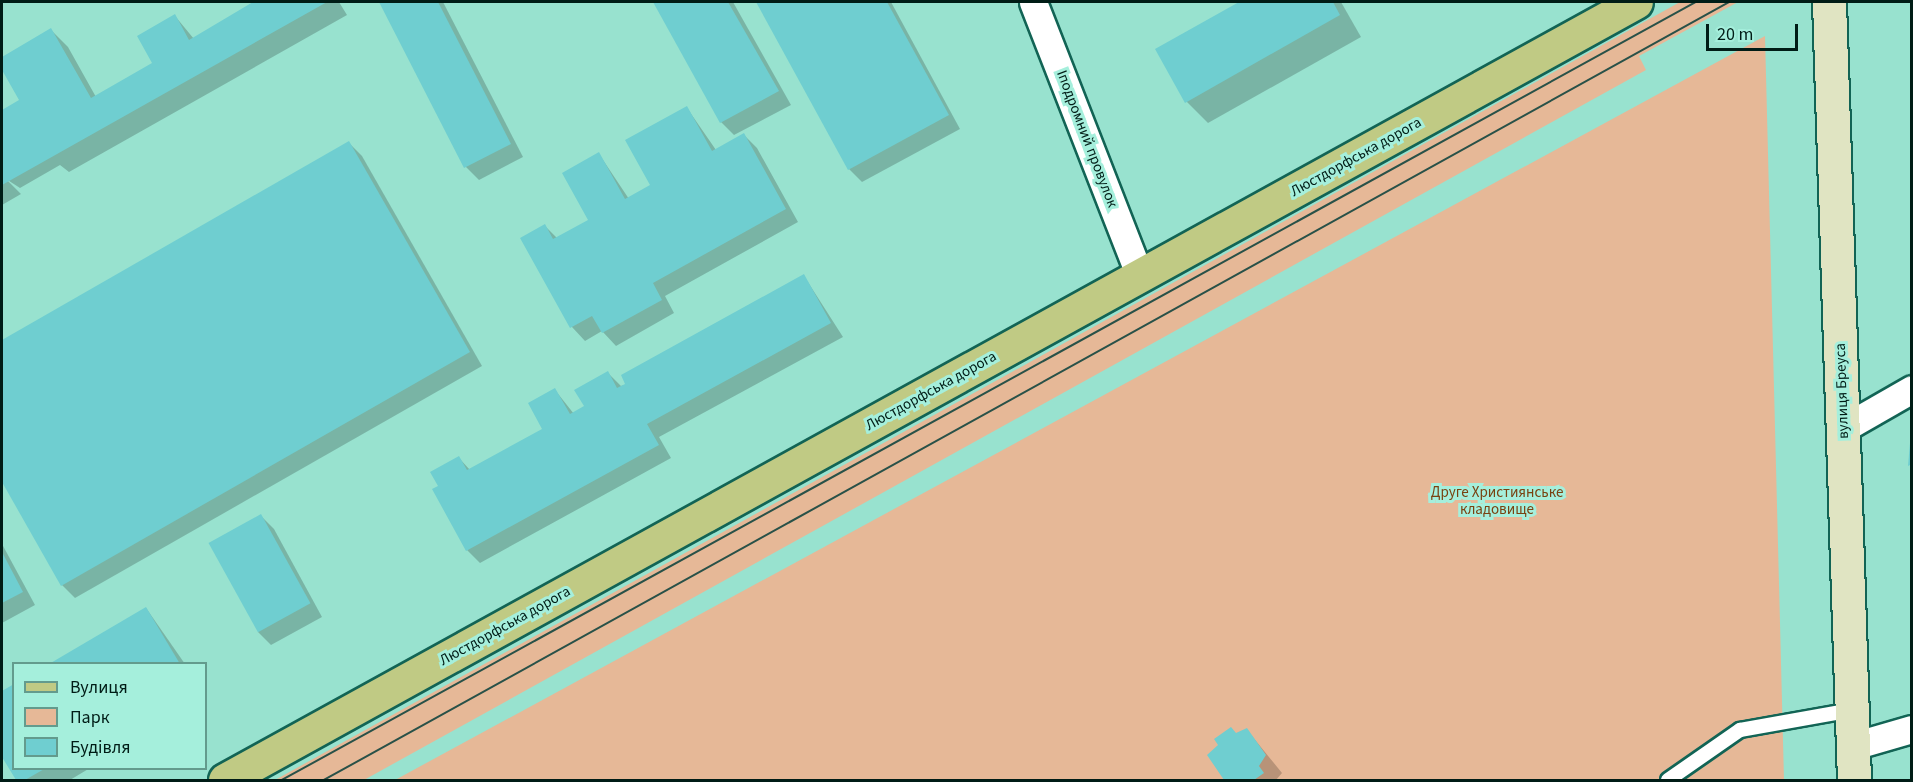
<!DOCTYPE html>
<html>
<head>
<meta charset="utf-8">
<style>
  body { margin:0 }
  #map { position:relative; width:1913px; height:782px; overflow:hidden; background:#98e2cf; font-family:"Source Sans 3",sans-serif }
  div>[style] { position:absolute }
  .green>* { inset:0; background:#e6b897 }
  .shadow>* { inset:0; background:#0003 }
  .building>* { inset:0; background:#6fced0; transform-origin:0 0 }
  .roads { filter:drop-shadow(2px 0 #126455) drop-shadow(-2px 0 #126455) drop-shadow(0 2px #126455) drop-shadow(0 -2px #126455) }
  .lane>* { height:14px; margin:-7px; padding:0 7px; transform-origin:7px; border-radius:7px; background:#fff }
  .street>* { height:27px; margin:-13.5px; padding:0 13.5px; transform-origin:13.5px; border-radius:13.5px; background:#fff }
  .secondary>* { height:33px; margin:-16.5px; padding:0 16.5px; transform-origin:16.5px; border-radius:16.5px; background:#e0e4c2 }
  .primary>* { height:33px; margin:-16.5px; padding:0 16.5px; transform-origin:16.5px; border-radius:16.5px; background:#c0ca84 }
  .tram>* { height:1.5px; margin:-0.75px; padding:0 0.75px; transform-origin:0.75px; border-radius:0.75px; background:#295148 }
  span { translate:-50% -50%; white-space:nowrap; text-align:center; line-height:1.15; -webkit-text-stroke:6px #a5efdc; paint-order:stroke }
  .street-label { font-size:15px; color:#001c16 }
  .park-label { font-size:15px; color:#794211 }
  .frame { position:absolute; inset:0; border:3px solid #001c16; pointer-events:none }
  .legend { position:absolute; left:12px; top:662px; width:195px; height:108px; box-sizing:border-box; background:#a5efdc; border:2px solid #639b8d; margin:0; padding:8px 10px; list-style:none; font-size:18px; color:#001c16 }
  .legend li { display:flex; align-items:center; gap:12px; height:30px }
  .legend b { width:30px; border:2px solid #639b8d }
  .scale { position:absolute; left:1706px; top:24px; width:92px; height:27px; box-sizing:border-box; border:3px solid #001c16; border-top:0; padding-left:8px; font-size:18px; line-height:21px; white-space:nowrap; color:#001c16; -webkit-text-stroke:4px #a5efdc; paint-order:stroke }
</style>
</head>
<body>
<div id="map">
  <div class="green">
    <i style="clip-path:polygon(1680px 2px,1738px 2px,1639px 56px,1646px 70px,364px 780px,275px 780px)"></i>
    <i style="clip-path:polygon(1765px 36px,1784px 780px,395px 780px)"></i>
  </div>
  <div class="shadow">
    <i style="clip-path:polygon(254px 2px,339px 2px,347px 15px,69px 172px,60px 165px,20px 188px,6px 179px,21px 194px,2px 205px,2px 112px,18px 102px,24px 106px,2px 59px,51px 30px,68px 47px,96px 97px,154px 63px,175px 16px,194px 39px)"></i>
    <i style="clip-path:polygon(381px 2px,443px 2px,523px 157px,479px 180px,466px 167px)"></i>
    <i style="clip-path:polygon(655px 2px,733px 2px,791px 105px,734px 135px,721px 122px)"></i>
    <i style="clip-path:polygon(758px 2px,891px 2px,960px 129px,862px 182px,849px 169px)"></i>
    <i style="clip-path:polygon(1242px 2px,1341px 2px,1361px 37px,1208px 123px,1187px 102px,1157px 50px)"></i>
    <i style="clip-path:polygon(687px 108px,716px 150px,744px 135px,757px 148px,798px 222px,665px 296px,674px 313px,616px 346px,602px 331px,585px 341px,572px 327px,522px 238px,545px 226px,557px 238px,590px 220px,599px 154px,629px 199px,652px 186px)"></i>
    <i style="clip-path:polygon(349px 143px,362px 156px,482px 366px,75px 598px,62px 585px,2px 479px,2px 341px)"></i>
    <i style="clip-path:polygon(804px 276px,843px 337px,659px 437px,671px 458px,480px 563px,467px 550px,440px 487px,459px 458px,470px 470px,544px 430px,555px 390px,574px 414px,586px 407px,608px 373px,621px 386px,628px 384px)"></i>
    <i style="clip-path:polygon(261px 516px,274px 529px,322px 617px,271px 645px,258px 632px)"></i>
    <i style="clip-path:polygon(2px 544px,35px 605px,2px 623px)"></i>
    <i style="clip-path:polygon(146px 608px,185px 664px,52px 664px)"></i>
    <i style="clip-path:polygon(14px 686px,14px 768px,90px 768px,70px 780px,17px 780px,2px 754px,2px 693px)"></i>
    <i style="clip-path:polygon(1247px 730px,1282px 773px,1276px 780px,1226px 780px,1209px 756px)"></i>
  </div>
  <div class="building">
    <i style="clip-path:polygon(253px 2px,327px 2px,2px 185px,2px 110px,19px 100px,2px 70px,2px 57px,51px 28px,91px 98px,152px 63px,137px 36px,175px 14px,189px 40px)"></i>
    <i style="clip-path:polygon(379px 2px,438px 2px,511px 144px,464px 168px)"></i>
    <i style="clip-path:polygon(653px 2px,728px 2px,779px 91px,720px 123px)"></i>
    <i style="clip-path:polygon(756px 2px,887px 2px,949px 115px,848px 170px)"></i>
    <i style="clip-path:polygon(1239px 2px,1333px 2px,1340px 15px,1185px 103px,1155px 49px)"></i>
    <i style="clip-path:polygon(687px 106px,712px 151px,744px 133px,786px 209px,653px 283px,662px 300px,602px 333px,592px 316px,570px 328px,520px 238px,545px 224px,553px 239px,588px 220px,562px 173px,599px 152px,625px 199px,650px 185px,625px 140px)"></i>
    <i style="clip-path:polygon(349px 141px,470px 352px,61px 586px,2px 482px,2px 340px)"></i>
    <i style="clip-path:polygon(804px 274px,831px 323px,647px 424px,659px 445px,466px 551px,432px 489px,438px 486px,430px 472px,459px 456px,467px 470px,542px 429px,528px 403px,555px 388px,570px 414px,584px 406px,574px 390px,608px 371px,617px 388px,625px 384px,621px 375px)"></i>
    <i style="clip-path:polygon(1910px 443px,1912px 464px,1908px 466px)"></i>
    <i style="left:261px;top:514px;width:102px;height:60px;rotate:61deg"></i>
    <i style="clip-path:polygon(2px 552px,23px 592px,2px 603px)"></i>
    <i style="clip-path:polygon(146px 607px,180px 664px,49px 664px)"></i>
    <i style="clip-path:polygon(14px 684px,14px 768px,46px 768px,25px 780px,16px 780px,2px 757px,2px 691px)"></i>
    <i style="clip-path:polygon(1231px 727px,1236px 733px,1247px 728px,1266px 755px,1259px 766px,1264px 773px,1254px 780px,1224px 780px,1207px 755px,1218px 745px,1214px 739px)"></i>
  </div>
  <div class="roads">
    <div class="lane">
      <i style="left:1668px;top:780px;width:88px;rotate:-34.8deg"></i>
      <i style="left:1740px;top:730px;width:114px;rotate:-10.1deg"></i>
    </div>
    <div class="street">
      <i style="left:1033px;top:2px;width:294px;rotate:68.7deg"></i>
      <i style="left:1844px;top:428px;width:78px;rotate:-29.8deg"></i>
      <i style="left:1853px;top:746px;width:61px;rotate:-16.1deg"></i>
    </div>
    <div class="secondary">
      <i style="left:1829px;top:2px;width:778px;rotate:88.16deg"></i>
    </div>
    <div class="primary">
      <i style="left:225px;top:780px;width:1611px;rotate:-28.87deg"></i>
    </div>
  </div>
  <div class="tram">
    <i style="left:282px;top:780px;width:1614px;rotate:-28.82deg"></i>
    <i style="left:324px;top:780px;width:1606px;rotate:-28.97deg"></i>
  </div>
  <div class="street-label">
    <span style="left:1087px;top:139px;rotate:69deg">Іподромний провулок</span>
    <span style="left:1356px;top:157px;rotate:-29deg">Люстдорфська дорога</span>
    <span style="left:931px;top:391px;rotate:-29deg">Люстдорфська дорога</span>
    <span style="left:1842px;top:391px;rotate:-92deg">вулиця Бреуса</span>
    <span style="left:505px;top:626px;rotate:-29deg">Люстдорфська дорога</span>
  </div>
  <div class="park-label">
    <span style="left:1497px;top:501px">Друге Християнське<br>кладовище</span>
  </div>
  <div class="frame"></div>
  <ul class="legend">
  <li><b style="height:8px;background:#c0ca84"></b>Вулиця</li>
  <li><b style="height:16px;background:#e6b897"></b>Парк</li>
  <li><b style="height:16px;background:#6fced0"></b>Будівля</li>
  </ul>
  <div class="scale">20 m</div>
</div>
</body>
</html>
